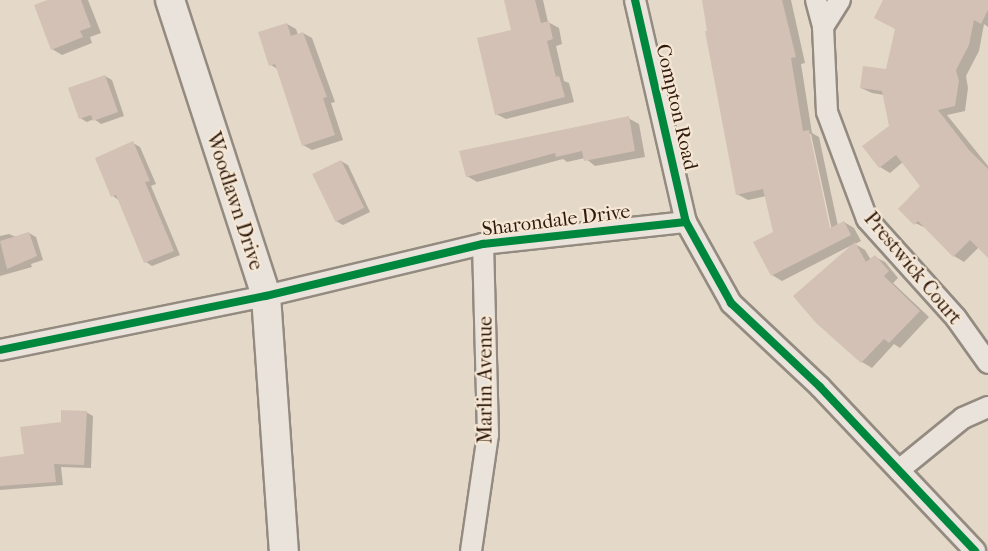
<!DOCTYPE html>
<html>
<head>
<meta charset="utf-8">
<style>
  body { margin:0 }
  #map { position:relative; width:988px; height:551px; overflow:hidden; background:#e4d8c8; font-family:"IM FELL French Canon",serif }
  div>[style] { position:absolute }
  .shadow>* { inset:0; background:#0003 }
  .building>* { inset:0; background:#d3c1b5; transform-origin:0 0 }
  .roads { filter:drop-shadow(2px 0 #948b80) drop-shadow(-2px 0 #948b80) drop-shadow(0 2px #948b80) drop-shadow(0 -2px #948b80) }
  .street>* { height:20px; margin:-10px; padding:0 10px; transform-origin:10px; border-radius:10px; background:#e9e3dc }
  .secondary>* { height:28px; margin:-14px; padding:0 14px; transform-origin:14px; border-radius:14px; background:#e9e3dc }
  .cycleway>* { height:8px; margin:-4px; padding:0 4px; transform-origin:4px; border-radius:4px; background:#00873e }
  span { translate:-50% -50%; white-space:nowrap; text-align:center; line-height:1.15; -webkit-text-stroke:4.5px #f5e7d4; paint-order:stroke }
  .street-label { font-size:20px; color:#301a0d }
</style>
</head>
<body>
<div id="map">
  <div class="shadow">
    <i style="clip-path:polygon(51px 0,88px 0,101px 33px,90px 37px,92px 43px,62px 55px,52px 49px)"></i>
    <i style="clip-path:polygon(505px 0,543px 0,548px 22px,559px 28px,562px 44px,556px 46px,564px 81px,569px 83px,574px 102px,506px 119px,496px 114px,513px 31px)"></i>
    <i style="clip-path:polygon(evenodd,704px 0,791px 0,805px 63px,801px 64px,812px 133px,819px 137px,838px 226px,844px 222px,854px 228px,861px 241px,855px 244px,865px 250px,871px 260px,875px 257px,885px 262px,898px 278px,893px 283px,929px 317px,900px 348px,894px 344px,872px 368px,862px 362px,852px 245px,782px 281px,772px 275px,775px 233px,766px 196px,748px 200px,737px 194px,704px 0,808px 134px,811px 134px,833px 235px,830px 236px,808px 134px)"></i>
    <i style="clip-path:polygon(884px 0,988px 0,988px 27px,984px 24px,979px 51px,966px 76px,968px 88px,965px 111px,947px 115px,988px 166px,988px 255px,979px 247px,964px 262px,954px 256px,926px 228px,915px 223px,922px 186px,903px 162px,890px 173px,880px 167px,891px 126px,884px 95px,872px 93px,861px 88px,887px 70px,896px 29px)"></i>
    <i style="clip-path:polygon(287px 24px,296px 29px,298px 35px,303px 33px,312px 38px,335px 102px,331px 103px,343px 140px,312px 150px,303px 145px,279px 70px,271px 65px)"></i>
    <i style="clip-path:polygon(105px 76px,112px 80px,124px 116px,101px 124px,94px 119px,87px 122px,80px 118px)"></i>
    <i style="clip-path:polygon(628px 118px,639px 124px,645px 157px,595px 166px,585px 158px,567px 162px,563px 159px,477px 182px,467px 176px)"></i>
    <i style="clip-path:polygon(133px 143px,140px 147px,156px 184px,151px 186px,180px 255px,152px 266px,146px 262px,120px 201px,113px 196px)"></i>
    <i style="clip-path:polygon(341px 161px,348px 165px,370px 212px,343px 225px,336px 221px)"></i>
    <i style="clip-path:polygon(29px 233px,36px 237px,43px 260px,31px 264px,32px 267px,0 276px,0 236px,9px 234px,16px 237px)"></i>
    <i style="clip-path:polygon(86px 412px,93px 416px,91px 468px,61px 467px,63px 485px,0 490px,0 458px,25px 455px,62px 423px)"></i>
  </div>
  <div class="building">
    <i style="clip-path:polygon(47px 0,81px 0,91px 27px,80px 31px,83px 37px,51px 50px,34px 5px)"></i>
    <i style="clip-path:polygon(504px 0,535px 0,541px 23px,549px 21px,553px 39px,547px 41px,556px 77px,559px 76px,565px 97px,495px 115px,477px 38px,511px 30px)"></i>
    <i style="clip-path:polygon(702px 0,782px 0,796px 57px,791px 58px,803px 131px,809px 130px,830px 228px,844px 221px,851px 235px,771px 276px,753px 242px,773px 232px,763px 189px,736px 195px,705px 31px,707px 31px)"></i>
    <i style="clip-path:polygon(883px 0,988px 0,988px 10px,981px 24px,974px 20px,969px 45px,956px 70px,959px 81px,955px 106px,938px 110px,969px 150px,988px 169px,988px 258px,970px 240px,953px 257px,918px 221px,914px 225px,898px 209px,920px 186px,896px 155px,879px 168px,862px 146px,889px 126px,882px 91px,860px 88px,863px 66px,886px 69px,895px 29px,874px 18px)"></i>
    <i style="clip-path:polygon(287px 23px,291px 36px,303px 32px,327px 97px,323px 98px,335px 135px,302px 146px,275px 64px,269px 66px,258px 32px)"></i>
    <i style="clip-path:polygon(105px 75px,118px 112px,93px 121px,91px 115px,79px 119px,68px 88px)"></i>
    <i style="clip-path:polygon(629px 116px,635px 151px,584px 161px,582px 151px,556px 157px,555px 153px,466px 177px,459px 151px)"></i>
    <i style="clip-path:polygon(133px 141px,150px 181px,145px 182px,174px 251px,144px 263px,116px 195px,111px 197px,95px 158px)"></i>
    <i style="left:341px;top:160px;width:53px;height:32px;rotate:64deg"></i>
    <i style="clip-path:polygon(29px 232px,37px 256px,7px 269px,0 241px)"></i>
    <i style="clip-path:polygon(855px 242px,866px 262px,875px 255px,889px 271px,884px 276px,920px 311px,889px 343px,884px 339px,861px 363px,816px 323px,793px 296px)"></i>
    <i style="clip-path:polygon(61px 410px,87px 411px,84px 465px,54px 464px,56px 482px,0 486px,0 457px,24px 454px,20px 427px,61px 422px)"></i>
  </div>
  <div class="roads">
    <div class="street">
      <i style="left:635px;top:0;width:228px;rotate:77.1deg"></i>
      <i style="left:686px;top:222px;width:93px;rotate:60.9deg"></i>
      <i style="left:731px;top:303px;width:122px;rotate:43.3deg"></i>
      <i style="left:820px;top:387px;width:226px;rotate:46.6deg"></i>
      <i style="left:816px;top:0;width:28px;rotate:75deg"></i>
      <i style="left:823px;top:27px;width:85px;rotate:87.3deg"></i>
      <i style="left:827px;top:112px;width:114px;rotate:69.5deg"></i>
      <i style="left:867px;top:219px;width:133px;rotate:48deg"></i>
      <i style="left:956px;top:318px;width:55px;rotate:54.6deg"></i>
      <i style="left:823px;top:27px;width:32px;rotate:-58deg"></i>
      <i style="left:0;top:350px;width:271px;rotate:-11.5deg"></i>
      <i style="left:266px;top:296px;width:223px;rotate:-13.5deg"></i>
      <i style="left:483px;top:244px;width:204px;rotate:-6.2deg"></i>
      <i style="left:899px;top:470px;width:82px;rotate:-39.1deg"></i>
      <i style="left:963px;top:418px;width:27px;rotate:-24deg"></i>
      <i style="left:471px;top:551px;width:118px;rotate:-81.7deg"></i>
      <i style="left:488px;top:434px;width:190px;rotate:-91.5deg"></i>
    </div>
    <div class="secondary">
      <i style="left:170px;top:0;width:311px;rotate:72deg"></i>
      <i style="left:266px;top:296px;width:256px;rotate:86deg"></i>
    </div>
  </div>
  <div class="cycleway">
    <i style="left:635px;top:0;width:228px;rotate:77.1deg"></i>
    <i style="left:686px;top:222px;width:93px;rotate:60.9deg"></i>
    <i style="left:731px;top:303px;width:122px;rotate:43.3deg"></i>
    <i style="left:820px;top:387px;width:226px;rotate:46.6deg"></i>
    <i style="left:0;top:350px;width:271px;rotate:-11.5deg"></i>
    <i style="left:266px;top:296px;width:223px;rotate:-13.5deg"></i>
    <i style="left:483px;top:244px;width:204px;rotate:-6.2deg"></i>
  </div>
  <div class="street-label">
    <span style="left:677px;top:107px;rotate:77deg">Compton Road</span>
    <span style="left:235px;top:201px;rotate:72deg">Woodlawn Drive</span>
    <span style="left:556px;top:220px;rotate:-7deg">Sharondale Drive</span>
    <span style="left:913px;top:268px;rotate:50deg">Prestwick Court</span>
    <span style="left:485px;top:380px;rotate:-90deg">Marlin Avenue</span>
  </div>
</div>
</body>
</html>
